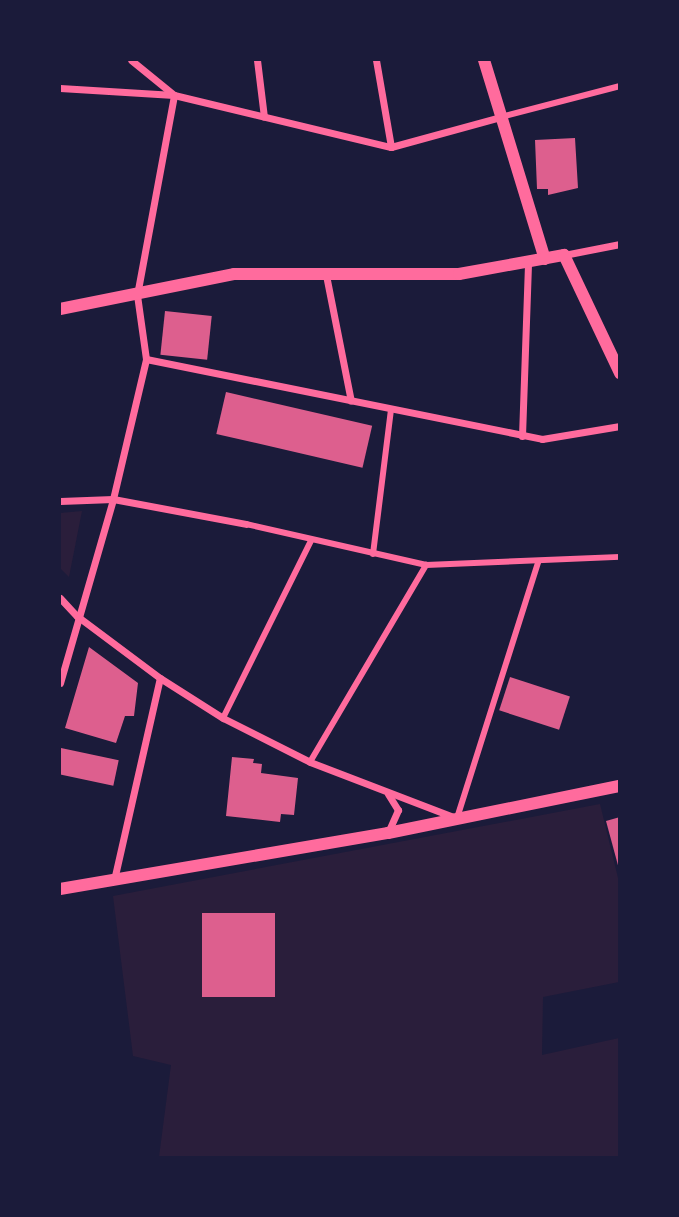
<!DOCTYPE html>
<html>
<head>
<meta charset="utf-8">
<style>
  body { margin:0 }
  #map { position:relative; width:679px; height:1217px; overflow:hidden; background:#1b1b3a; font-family:Cabin,sans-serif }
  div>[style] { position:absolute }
  .green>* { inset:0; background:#2a1e3b }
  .building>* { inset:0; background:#dd5f8e; transform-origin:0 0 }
  .pedestrian>* { height:6px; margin:-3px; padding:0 3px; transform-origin:3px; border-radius:3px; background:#ff6b9d }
  .minor>* { height:7px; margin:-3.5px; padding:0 3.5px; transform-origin:3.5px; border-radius:3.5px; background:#ff6b9d }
  .secondary>* { height:12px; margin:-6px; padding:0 6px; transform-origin:6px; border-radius:6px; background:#ff6b9d }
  span { translate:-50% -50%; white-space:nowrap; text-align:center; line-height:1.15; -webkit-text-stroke:5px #1b1b3a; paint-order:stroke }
  .frame { position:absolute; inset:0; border:61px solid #1b1b3a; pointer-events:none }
</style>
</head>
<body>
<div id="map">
  <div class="green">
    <i style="clip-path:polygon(82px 511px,69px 577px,60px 568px,60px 513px)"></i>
    <i style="clip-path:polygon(600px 804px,619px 882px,619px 982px,543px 997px,542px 1055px,619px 1038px,619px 1157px,159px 1157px,171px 1065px,133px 1056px,113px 896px)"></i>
  </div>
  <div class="building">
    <i style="clip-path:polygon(575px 138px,578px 188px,548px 195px,548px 189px,537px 189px,535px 140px)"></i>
    <i style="left:165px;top:311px;width:47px;height:44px;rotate:6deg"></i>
    <i style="left:226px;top:392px;width:150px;height:43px;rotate:13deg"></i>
    <i style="clip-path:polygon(89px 647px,138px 683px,134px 716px,125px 716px,116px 743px,65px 728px)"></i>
    <i style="left:510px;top:677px;width:63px;height:35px;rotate:18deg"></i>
    <i style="left:61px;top:748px;width:59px;height:26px;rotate:12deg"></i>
    <i style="clip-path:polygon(232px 757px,254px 759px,253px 763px,262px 764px,261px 773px,298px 778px,294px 815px,281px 814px,280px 822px,226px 816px)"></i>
    <i style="clip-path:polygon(620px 817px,620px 868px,619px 869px,606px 821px)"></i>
    <i style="left:202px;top:913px;width:73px;height:84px"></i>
  </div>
  <div class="pedestrian">
    <i style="left:501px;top:117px;width:123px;rotate:-14.6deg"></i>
    <i style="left:246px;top:524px;width:185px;rotate:12.8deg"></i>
    <i style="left:426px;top:565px;width:194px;rotate:-2.4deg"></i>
    <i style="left:373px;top:554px;width:145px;rotate:-82.9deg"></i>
    <i style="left:223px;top:718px;width:198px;rotate:-63.6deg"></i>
    <i style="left:310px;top:762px;width:229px;rotate:-59.5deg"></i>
    <i style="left:457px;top:818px;width:269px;rotate:-72.4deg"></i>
  </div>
  <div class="minor">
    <i style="left:257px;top:60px;width:57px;rotate:83deg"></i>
    <i style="left:376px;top:60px;width:88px;rotate:80.2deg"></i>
    <i style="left:60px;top:88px;width:114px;rotate:3.5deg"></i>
    <i style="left:174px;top:95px;width:223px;rotate:13.5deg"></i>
    <i style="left:391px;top:147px;width:114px;rotate:-15.3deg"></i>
    <i style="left:564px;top:255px;width:57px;rotate:-11.1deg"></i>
    <i style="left:326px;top:275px;width:128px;rotate:78.8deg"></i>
    <i style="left:146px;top:359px;width:404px;rotate:11.4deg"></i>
    <i style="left:542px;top:439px;width:79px;rotate:-9.5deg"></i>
    <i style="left:522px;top:436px;width:174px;rotate:-88deg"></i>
    <i style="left:60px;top:501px;width:53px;rotate:-2.2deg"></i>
    <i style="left:113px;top:499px;width:135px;rotate:10.6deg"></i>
    <i style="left:60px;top:598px;width:25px;rotate:47deg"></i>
    <i style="left:77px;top:616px;width:104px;rotate:36.8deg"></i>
    <i style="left:160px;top:678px;width:75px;rotate:32.4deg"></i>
    <i style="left:223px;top:718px;width:97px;rotate:26.8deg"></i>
    <i style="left:310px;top:762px;width:153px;rotate:21deg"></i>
    <i style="left:60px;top:683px;width:191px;rotate:-73.9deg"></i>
    <i style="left:113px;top:499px;width:144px;rotate:-76.7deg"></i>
    <i style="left:146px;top:359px;width:65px;rotate:-98deg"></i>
    <i style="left:137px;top:295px;width:203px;rotate:-79.5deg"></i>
    <i style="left:174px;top:95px;width:55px;rotate:-140.9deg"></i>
    <i style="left:388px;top:794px;width:19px;rotate:58deg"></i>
    <i style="left:398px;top:810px;width:24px;rotate:114deg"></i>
    <i style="left:114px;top:880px;width:207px;rotate:-77.2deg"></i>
  </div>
  <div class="secondary">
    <i style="left:484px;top:60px;width:208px;rotate:73deg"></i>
    <i style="left:60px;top:309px;width:177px;rotate:-11.4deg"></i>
    <i style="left:234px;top:274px;width:225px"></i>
    <i style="left:459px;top:274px;width:107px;rotate:-10.3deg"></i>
    <i style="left:564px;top:255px;width:131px;rotate:64.6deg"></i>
    <i style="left:60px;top:889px;width:333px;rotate:-9.7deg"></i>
    <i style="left:388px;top:833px;width:237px;rotate:-11.5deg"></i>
  </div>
  <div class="frame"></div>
</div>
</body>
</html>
